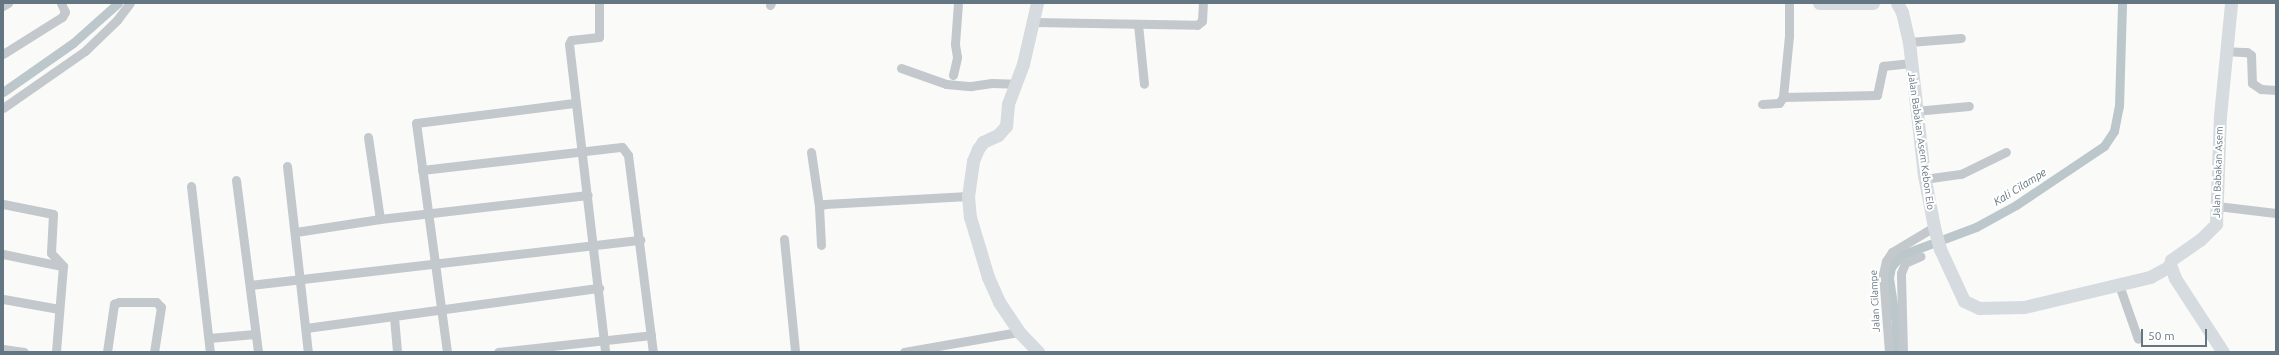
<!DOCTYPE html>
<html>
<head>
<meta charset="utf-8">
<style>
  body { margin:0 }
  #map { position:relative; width:2279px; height:355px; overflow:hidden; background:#fafaf8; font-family:Ubuntu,sans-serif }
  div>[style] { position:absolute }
  .canal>* { height:9px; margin:-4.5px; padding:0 4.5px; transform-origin:4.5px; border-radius:4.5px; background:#bbc7cb }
  .street>* { height:9px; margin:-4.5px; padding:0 4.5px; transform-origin:4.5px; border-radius:4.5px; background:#c3c8cc }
  .secondary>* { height:13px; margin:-6.5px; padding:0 6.5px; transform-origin:6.5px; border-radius:6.5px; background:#d6dbdf }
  span { translate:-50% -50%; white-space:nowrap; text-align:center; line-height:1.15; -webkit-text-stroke:4px #fff; paint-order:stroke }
  .street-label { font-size:10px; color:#657683 }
  .water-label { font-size:11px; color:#60757c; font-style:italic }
  .frame { position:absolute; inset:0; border:4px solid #657683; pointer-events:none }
  .scale { position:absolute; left:2141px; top:329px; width:66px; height:18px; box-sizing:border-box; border:2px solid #657683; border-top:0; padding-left:5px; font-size:12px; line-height:14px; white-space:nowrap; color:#657683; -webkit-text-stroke:3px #fff; paint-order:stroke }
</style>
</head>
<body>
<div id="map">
  <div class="canal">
    <i style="left:3px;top:92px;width:85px;rotate:-35deg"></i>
    <i style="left:73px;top:43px;width:60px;rotate:-41.6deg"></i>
    <i style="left:1896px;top:352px;width:28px;rotate:-90deg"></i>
    <i style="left:1896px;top:324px;width:47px;rotate:-98.7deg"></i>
    <i style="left:1889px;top:278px;width:11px;rotate:-80deg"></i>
    <i style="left:1891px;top:267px;width:16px;rotate:-50deg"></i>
    <i style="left:1901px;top:255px;width:80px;rotate:-20.5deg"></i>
    <i style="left:1976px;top:227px;width:46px;rotate:-28.8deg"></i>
    <i style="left:2016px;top:205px;width:106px;rotate:-33.8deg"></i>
    <i style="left:2104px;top:146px;width:18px;rotate:-56deg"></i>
    <i style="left:2114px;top:131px;width:25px;rotate:-79deg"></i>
    <i style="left:2119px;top:106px;width:103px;rotate:-88.3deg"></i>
  </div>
  <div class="street">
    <i style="left:599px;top:3px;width:34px;rotate:90deg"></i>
    <i style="left:599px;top:37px;width:28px;rotate:174deg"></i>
    <i style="left:571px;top:40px;width:4px;rotate:117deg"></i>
    <i style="left:569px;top:44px;width:310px;rotate:83.3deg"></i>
    <i style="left:770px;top:5px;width:2px;rotate:-63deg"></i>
    <i style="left:3px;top:6px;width:6px;rotate:-31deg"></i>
    <i style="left:1033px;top:22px;width:164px;rotate:1deg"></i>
    <i style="left:1197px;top:25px;width:6px;rotate:-39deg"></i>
    <i style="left:1202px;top:21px;width:18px;rotate:-87deg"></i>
    <i style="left:1138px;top:24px;width:60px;rotate:84.3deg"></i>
    <i style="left:1909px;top:42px;width:52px;rotate:-4.4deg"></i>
    <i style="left:2225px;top:51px;width:22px;rotate:3deg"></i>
    <i style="left:2247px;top:52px;width:5px;rotate:37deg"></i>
    <i style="left:2251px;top:55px;width:28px;rotate:88deg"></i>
    <i style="left:2252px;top:83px;width:11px;rotate:34deg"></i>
    <i style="left:2261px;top:89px;width:15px;rotate:4deg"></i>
    <i style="left:3px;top:54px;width:70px;rotate:-32.1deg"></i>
    <i style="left:62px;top:17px;width:6px;rotate:-59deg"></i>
    <i style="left:65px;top:12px;width:10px;rotate:-114deg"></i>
    <i style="left:901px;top:68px;width:48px;rotate:19.6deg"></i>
    <i style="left:946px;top:84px;width:25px;rotate:5deg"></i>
    <i style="left:971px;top:86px;width:21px;rotate:-8deg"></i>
    <i style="left:992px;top:83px;width:23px;rotate:2deg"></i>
    <i style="left:953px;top:75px;width:18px;rotate:-77deg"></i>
    <i style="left:957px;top:57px;width:13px;rotate:-99deg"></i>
    <i style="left:955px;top:44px;width:41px;rotate:-85.8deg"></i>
    <i style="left:1783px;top:97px;width:94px;rotate:-1.2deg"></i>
    <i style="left:1877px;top:95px;width:30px;rotate:-78deg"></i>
    <i style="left:1883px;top:66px;width:28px;rotate:-6deg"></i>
    <i style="left:1762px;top:104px;width:17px;rotate:-3deg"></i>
    <i style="left:1779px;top:103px;width:7px;rotate:-56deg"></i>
    <i style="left:1783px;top:97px;width:61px;rotate:-84.4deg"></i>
    <i style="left:1789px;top:36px;width:33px;rotate:-90deg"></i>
    <i style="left:3px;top:108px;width:100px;rotate:-34.8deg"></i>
    <i style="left:85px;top:51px;width:45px;rotate:-44.1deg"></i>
    <i style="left:117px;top:20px;width:21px;rotate:-53deg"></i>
    <i style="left:1915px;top:111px;width:54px;rotate:-5.3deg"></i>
    <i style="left:368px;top:137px;width:83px;rotate:81.7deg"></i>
    <i style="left:811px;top:152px;width:55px;rotate:81.6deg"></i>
    <i style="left:287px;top:166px;width:187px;rotate:83.6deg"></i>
    <i style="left:422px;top:170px;width:201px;rotate:-6.6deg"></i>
    <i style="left:622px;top:147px;width:10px;rotate:53deg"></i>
    <i style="left:628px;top:155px;width:199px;rotate:82.8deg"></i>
    <i style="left:1924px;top:179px;width:37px;rotate:-8deg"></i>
    <i style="left:1961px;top:174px;width:50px;rotate:-26.1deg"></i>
    <i style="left:236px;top:180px;width:173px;rotate:82.7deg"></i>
    <i style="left:191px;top:186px;width:167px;rotate:83.5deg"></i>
    <i style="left:3px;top:204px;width:51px;rotate:11.3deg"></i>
    <i style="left:53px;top:214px;width:39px;rotate:93deg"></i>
    <i style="left:51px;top:253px;width:18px;rotate:47deg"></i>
    <i style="left:63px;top:266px;width:86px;rotate:94.7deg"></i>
    <i style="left:2217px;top:206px;width:59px;rotate:6.8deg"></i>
    <i style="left:296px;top:232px;width:85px;rotate:-8.8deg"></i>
    <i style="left:380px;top:219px;width:209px;rotate:-6.6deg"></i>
    <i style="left:784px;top:239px;width:114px;rotate:84.4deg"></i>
    <i style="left:821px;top:245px;width:39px;rotate:-93deg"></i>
    <i style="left:819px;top:206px;width:6px;rotate:-18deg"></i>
    <i style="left:825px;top:204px;width:143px;rotate:-3.2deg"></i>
    <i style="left:3px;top:254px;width:59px;rotate:11.7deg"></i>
    <i style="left:250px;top:285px;width:393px;rotate:-6.6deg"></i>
    <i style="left:2119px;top:285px;width:57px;rotate:70.6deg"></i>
    <i style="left:3px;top:299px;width:57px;rotate:10.1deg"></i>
    <i style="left:394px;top:317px;width:35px;rotate:85deg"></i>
    <i style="left:306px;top:328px;width:296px;rotate:-7.8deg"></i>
    <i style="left:209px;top:338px;width:46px;rotate:-5deg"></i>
    <i style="left:3px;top:349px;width:21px;rotate:8deg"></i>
    <i style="left:107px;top:352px;width:49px;rotate:-81.7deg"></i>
    <i style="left:114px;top:304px;width:5px;rotate:-22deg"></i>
    <i style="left:119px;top:302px;width:37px"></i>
    <i style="left:156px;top:302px;width:7px;rotate:45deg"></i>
    <i style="left:161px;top:307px;width:46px;rotate:98.8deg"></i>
    <i style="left:447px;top:352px;width:231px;rotate:-97.7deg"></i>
    <i style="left:416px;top:123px;width:159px;rotate:-7.2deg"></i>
    <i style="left:498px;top:352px;width:154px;rotate:-6.3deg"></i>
    <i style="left:904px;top:352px;width:117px;rotate:-9.9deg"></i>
    <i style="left:1889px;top:352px;width:78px;rotate:-94.4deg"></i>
    <i style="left:1883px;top:274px;width:13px;rotate:-77deg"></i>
    <i style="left:1886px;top:261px;width:11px;rotate:-56deg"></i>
    <i style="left:1892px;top:252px;width:49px;rotate:-30.8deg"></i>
    <i style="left:1903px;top:352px;width:79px;rotate:-91.5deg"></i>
    <i style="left:1901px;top:273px;width:11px;rotate:-68deg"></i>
    <i style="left:1905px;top:263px;width:17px;rotate:-24deg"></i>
  </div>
  <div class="secondary">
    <i style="left:1037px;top:3px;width:63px;rotate:102.9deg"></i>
    <i style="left:1023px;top:64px;width:43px;rotate:110.6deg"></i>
    <i style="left:1008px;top:104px;width:22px;rotate:95deg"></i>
    <i style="left:1006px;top:126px;width:12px;rotate:132deg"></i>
    <i style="left:998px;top:135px;width:17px;rotate:155deg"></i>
    <i style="left:983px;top:142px;width:9px;rotate:126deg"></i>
    <i style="left:978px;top:149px;width:13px;rotate:113deg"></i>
    <i style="left:973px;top:161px;width:35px;rotate:98deg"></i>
    <i style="left:968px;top:196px;width:21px;rotate:85deg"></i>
    <i style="left:970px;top:217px;width:63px;rotate:73.3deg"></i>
    <i style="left:988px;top:277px;width:27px;rotate:66deg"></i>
    <i style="left:999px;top:302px;width:36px;rotate:56deg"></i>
    <i style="left:1019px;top:332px;width:28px;rotate:46deg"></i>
    <i style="left:1819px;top:3px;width:54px"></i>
    <i style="left:1897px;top:3px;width:10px;rotate:61deg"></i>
    <i style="left:1902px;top:12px;width:31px;rotate:77deg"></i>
    <i style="left:1909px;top:42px;width:134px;rotate:83.6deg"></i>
    <i style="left:1924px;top:175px;width:53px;rotate:79.1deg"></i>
    <i style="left:1934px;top:227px;width:23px;rotate:75deg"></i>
    <i style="left:1940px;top:249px;width:57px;rotate:65.2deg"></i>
    <i style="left:1964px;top:301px;width:17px;rotate:25deg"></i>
    <i style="left:1979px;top:308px;width:45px;rotate:-1.3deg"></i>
    <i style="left:2024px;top:307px;width:130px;rotate:-13.4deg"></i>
    <i style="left:2150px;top:277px;width:23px;rotate:-29deg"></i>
    <i style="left:2223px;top:352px;width:88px;rotate:-123deg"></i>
    <i style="left:2175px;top:278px;width:15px;rotate:-110deg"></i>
    <i style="left:2170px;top:264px;width:4px;rotate:-76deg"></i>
    <i style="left:2171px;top:260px;width:35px;rotate:-35deg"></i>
    <i style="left:2200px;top:240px;width:23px;rotate:-45deg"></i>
    <i style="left:2216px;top:224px;width:108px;rotate:-87.9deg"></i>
    <i style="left:2220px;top:116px;width:114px;rotate:-84.4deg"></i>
  </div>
  <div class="street-label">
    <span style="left:1921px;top:141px;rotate:82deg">Jalan Babakan Asem Kebon Elo</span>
    <span style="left:2218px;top:172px;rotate:-88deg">Jalan Babakan Asem</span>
    <span style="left:1875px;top:301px;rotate:-93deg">Jalan Cilampe</span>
  </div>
  <div class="water-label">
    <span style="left:2020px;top:187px;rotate:-32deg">Kali Cilampe</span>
  </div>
  <div class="frame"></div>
  <div class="scale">50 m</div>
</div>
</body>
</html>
